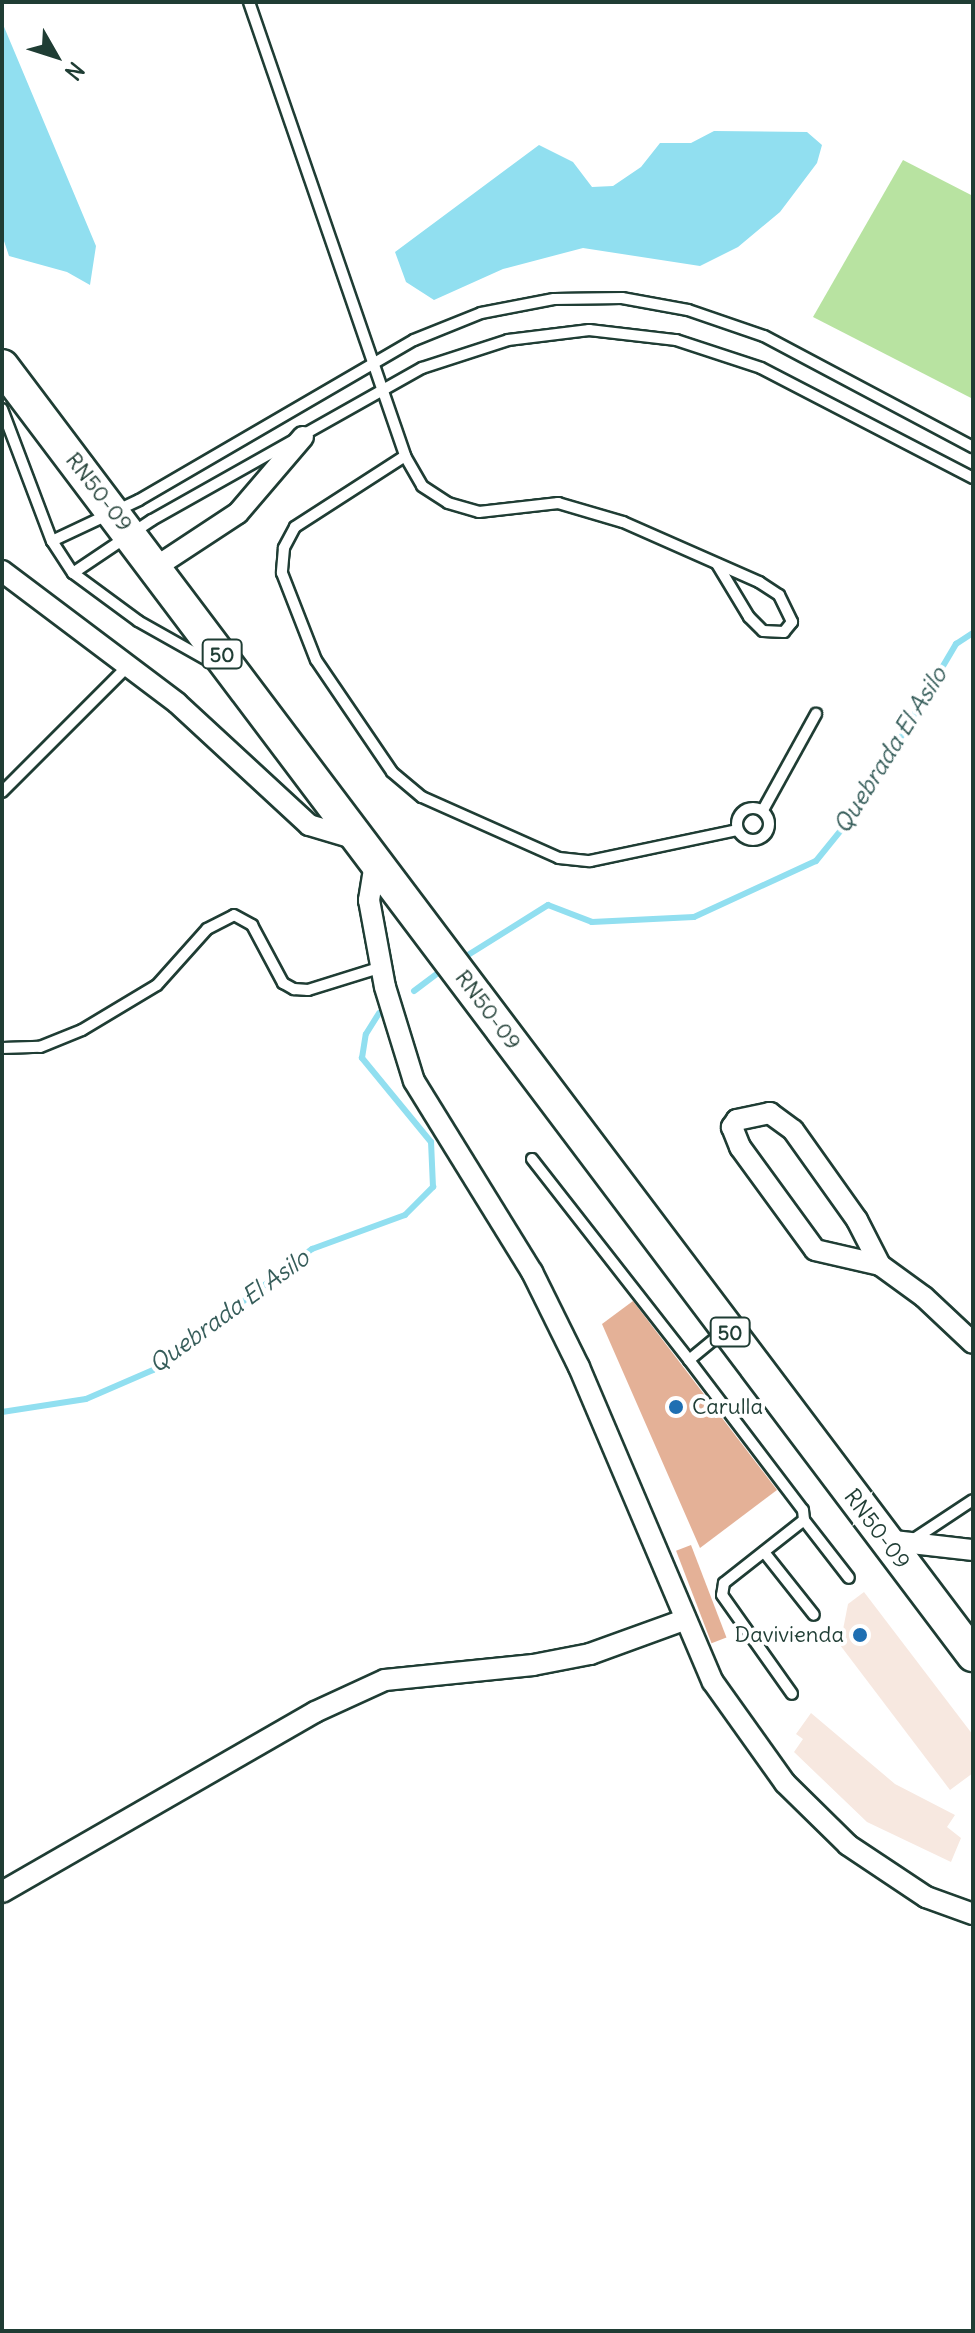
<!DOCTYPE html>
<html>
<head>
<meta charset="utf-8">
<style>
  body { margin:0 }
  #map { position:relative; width:975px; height:2333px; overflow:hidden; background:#fff; font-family:Delius,sans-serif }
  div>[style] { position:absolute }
  .built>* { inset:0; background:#f7e8e0 }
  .green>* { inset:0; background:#b8e3a1 }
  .water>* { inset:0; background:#91dff0 }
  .stream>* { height:6px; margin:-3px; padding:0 3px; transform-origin:3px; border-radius:3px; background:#91dff0 }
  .building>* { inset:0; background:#e4b197; transform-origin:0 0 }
  .roads { filter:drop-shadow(2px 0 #1f3d34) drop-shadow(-2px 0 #1f3d34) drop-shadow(0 2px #1f3d34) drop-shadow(0 -2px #1f3d34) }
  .service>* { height:10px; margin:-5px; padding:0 5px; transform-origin:5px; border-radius:5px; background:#fff }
  .service>.ring { margin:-5px; padding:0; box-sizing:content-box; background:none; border:10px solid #fff; border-radius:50% }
  .minor>* { height:20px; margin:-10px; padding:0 10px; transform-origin:10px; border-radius:10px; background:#fff }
  .primary>* { height:32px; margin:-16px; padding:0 16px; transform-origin:16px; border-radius:16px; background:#fff }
  .dots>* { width:22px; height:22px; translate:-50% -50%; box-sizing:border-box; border:4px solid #fff; border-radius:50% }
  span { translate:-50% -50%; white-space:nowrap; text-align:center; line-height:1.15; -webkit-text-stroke:8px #fff; paint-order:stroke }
  .shield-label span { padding:2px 6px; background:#fff; border:2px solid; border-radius:6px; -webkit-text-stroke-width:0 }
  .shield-label { font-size:20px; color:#1f3d34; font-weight:700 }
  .street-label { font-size:22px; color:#1f3d34 }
  .poi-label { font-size:22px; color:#1f3d34 }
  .left { translate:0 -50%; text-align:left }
  .right { translate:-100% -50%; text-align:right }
  .water-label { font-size:24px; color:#365d5a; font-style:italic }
  .frame { position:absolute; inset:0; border:4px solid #1f3d34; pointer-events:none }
  .north { position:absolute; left:16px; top:16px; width:80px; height:80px; -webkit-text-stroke:6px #fff; paint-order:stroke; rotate:129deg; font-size:22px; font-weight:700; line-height:32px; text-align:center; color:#1f3d34 }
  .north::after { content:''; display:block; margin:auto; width:28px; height:36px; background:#1f3d34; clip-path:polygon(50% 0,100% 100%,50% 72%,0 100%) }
</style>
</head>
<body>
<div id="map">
  <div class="built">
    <i style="clip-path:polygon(864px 1592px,973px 1735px,973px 1773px,950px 1790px,840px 1645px,848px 1604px)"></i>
    <i style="clip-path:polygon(811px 1713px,895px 1784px,955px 1815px,947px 1827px,961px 1838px,951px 1862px,867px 1822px,794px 1752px,803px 1739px,796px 1734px)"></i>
  </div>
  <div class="green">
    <i style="clip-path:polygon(903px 160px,973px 196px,973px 399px,813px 317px)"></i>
  </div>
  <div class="water">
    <i style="clip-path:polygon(2px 22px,96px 246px,90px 285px,67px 272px,9px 256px,2px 235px)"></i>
    <i style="clip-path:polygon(714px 131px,807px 132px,822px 145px,817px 163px,780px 212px,738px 247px,700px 266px,583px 248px,503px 269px,434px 300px,406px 282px,395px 252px,539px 145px,573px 162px,592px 187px,613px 186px,641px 167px,660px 143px,691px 143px)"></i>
  </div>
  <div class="stream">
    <i style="left:460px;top:960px;width:104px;rotate:-32deg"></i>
    <i style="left:548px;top:905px;width:47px;rotate:21.1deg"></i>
    <i style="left:592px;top:922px;width:102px;rotate:-2.8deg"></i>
    <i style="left:694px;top:917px;width:134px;rotate:-24.7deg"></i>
    <i style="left:816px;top:861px;width:68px;rotate:-50.9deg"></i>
    <i style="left:859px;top:808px;width:191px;rotate:-59.4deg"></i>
    <i style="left:956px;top:644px;width:20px;rotate:-33deg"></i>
    <i style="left:414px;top:991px;width:36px;rotate:-37deg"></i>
    <i style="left:2px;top:1412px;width:85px;rotate:-8.8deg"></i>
    <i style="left:86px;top:1399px;width:73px;rotate:-23.4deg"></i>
    <i style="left:153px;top:1370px;width:200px;rotate:-37.3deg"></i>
    <i style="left:312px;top:1249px;width:99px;rotate:-20.1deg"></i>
    <i style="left:405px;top:1215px;width:40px;rotate:-45deg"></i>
    <i style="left:433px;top:1187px;width:45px;rotate:-92.5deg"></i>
    <i style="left:431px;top:1142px;width:109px;rotate:-129.4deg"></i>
    <i style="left:362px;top:1058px;width:24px;rotate:-81deg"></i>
    <i style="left:366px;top:1034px;width:25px;rotate:-58deg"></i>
  </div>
  <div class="building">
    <i style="clip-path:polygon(633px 1301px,777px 1490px,700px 1548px,602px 1324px)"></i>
    <i style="left:691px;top:1545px;width:99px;height:16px;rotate:69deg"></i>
  </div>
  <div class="roads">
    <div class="service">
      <i style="left:249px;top:2px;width:480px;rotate:71deg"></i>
      <i style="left:405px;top:456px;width:34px;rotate:60deg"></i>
      <i style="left:422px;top:486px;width:31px;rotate:33deg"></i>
      <i style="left:448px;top:503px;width:32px;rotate:16deg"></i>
      <i style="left:479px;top:512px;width:80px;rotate:-6.5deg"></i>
      <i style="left:558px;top:503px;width:68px;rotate:16.3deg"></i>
      <i style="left:623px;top:522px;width:149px;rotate:23.8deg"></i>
      <i style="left:759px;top:582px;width:24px;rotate:33deg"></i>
      <i style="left:779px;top:595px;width:30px;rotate:64deg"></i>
      <i style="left:792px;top:622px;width:13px;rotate:129deg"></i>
      <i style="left:784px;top:632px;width:21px;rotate:-177deg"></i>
      <i style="left:763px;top:631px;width:20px;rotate:-135deg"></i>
      <i style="left:749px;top:617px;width:62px;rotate:-121.1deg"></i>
      <i style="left:2px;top:409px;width:141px;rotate:69.3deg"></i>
      <i style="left:52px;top:541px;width:38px;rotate:57deg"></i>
      <i style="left:73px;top:573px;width:81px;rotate:36.4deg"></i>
      <i style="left:138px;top:621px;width:81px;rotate:29.4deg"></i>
      <i style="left:405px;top:456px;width:131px;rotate:147.2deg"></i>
      <i style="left:295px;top:527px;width:24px;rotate:118deg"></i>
      <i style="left:284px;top:548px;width:25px;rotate:95deg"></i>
      <i style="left:282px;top:573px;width:93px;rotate:68.7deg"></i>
      <i style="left:316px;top:660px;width:135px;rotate:55.8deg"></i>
      <i style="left:392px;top:772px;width:39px;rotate:40deg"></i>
      <i style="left:422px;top:797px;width:150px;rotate:24deg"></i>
      <i style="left:559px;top:858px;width:31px;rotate:6deg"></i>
      <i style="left:590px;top:861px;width:150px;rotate:-11.9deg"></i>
      <i style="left:52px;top:541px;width:96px;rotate:-25.2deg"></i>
      <i style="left:139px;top:500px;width:318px;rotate:-30.2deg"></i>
      <i style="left:414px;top:340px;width:72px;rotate:-21.9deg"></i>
      <i style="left:481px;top:313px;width:74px;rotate:-10.9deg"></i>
      <i style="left:554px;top:299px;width:68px;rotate:-0.8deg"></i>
      <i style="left:622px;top:298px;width:67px;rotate:10.3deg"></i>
      <i style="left:688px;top:310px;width:80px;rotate:18.9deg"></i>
      <i style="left:764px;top:336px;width:237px;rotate:28deg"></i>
      <i style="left:73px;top:573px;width:95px;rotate:-33.9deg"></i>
      <i style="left:152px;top:520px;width:310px;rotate:-29.4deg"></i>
      <i style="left:422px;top:368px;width:90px;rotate:-18deg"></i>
      <i style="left:508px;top:340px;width:82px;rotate:-7deg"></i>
      <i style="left:589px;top:330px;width:88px;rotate:6.6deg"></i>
      <i style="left:676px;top:340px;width:89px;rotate:18.2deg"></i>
      <i style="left:761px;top:368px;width:239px;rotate:27.4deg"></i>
      <i style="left:2px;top:792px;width:178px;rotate:-45deg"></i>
      <i class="ring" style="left:737px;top:808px;width:22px;height:22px"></i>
      <i style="left:763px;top:810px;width:110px;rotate:-61.1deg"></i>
      <i style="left:2px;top:1048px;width:38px;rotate:-2deg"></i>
      <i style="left:40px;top:1047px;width:45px;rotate:-22deg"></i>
      <i style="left:82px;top:1030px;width:87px;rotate:-31deg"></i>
      <i style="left:157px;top:985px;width:75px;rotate:-48.2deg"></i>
      <i style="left:207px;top:929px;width:30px;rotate:-27deg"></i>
      <i style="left:234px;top:915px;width:21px;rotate:29deg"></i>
      <i style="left:252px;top:925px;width:66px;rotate:61.9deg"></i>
      <i style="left:283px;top:983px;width:13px;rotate:29deg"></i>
      <i style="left:294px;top:989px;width:14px;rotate:4deg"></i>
      <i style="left:308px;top:990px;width:77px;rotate:-17.3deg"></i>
      <i style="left:532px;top:1159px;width:255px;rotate:52deg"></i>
      <i style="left:723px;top:1332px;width:44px;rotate:140.5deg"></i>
      <i style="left:689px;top:1360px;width:188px;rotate:52.8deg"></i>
      <i style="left:803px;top:1510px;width:10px;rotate:84deg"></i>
      <i style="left:804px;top:1520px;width:102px;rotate:141.8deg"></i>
      <i style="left:724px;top:1583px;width:12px;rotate:99deg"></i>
      <i style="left:722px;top:1595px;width:121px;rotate:54.7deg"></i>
      <i style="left:804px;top:1520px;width:73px;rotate:52.2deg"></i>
      <i style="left:911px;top:1541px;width:74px;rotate:-33.5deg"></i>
      <i style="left:764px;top:1552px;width:80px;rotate:51.6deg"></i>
    </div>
    <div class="minor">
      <i style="left:156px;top:567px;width:98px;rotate:-33.4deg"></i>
      <i style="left:238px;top:513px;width:100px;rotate:-49.5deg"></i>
      <i style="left:2px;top:571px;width:219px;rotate:37deg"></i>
      <i style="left:177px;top:703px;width:180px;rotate:42.7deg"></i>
      <i style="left:309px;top:825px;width:56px;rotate:16.5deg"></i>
      <i style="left:376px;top:857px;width:44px;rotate:99.2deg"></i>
      <i style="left:369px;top:900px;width:88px;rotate:79.6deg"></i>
      <i style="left:385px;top:987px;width:98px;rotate:72.9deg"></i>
      <i style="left:414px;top:1081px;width:225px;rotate:58.3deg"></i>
      <i style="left:532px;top:1272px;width:106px;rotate:63.7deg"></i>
      <i style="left:579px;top:1367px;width:342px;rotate:67deg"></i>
      <i style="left:713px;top:1682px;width:124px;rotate:54.5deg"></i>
      <i style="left:785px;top:1783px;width:88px;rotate:44.5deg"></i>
      <i style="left:848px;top:1845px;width:94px;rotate:33.7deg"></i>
      <i style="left:926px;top:1897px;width:50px;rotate:19.9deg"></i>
      <i style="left:880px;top:1265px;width:51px;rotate:-117.1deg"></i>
      <i style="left:857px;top:1220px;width:110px;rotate:-125.4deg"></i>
      <i style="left:793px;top:1130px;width:29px;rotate:-144deg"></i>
      <i style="left:770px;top:1113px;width:34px;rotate:168deg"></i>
      <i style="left:737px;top:1120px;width:9px;rotate:126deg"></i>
      <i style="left:732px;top:1127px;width:22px;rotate:68deg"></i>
      <i style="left:740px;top:1147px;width:127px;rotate:53.9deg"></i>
      <i style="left:815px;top:1250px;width:67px;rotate:13deg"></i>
      <i style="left:880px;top:1265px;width:54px;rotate:36deg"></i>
      <i style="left:924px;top:1297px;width:67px;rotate:43.2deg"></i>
      <i style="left:885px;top:1540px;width:89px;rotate:6.5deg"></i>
      <i style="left:2px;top:1892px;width:361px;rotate:-29.9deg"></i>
      <i style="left:315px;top:1712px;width:77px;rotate:-24.6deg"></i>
      <i style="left:385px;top:1680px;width:149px;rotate:-5.8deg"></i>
      <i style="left:533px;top:1665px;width:58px;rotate:-10.9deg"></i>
      <i style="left:590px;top:1654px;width:100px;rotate:-19.9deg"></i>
    </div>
    <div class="primary">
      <i style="left:2px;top:366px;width:1614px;rotate:53.01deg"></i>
    </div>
  </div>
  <div class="dots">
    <i style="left:676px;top:1407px;background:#1f6fb2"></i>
    <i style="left:860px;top:1635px;background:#1f6fb2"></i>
  </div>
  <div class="shield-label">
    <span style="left:222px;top:654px">50</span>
    <span style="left:730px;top:1332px">50</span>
  </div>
  <div class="street-label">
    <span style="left:99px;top:492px;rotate:52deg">RN50-09</span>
    <span style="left:488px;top:1010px;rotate:53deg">RN50-09</span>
    <span style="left:877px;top:1529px;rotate:53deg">RN50-09</span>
  </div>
  <div class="poi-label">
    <span class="left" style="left:692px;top:1407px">Carulla</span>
    <span class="right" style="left:844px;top:1635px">Davivienda</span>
  </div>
  <div class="water-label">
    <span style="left:890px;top:750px;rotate:-58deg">Quebrada El Asilo</span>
    <span style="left:229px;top:1311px;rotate:-36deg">Quebrada El Asilo</span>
  </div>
  <div class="frame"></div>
  <div class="north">N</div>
</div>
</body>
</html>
